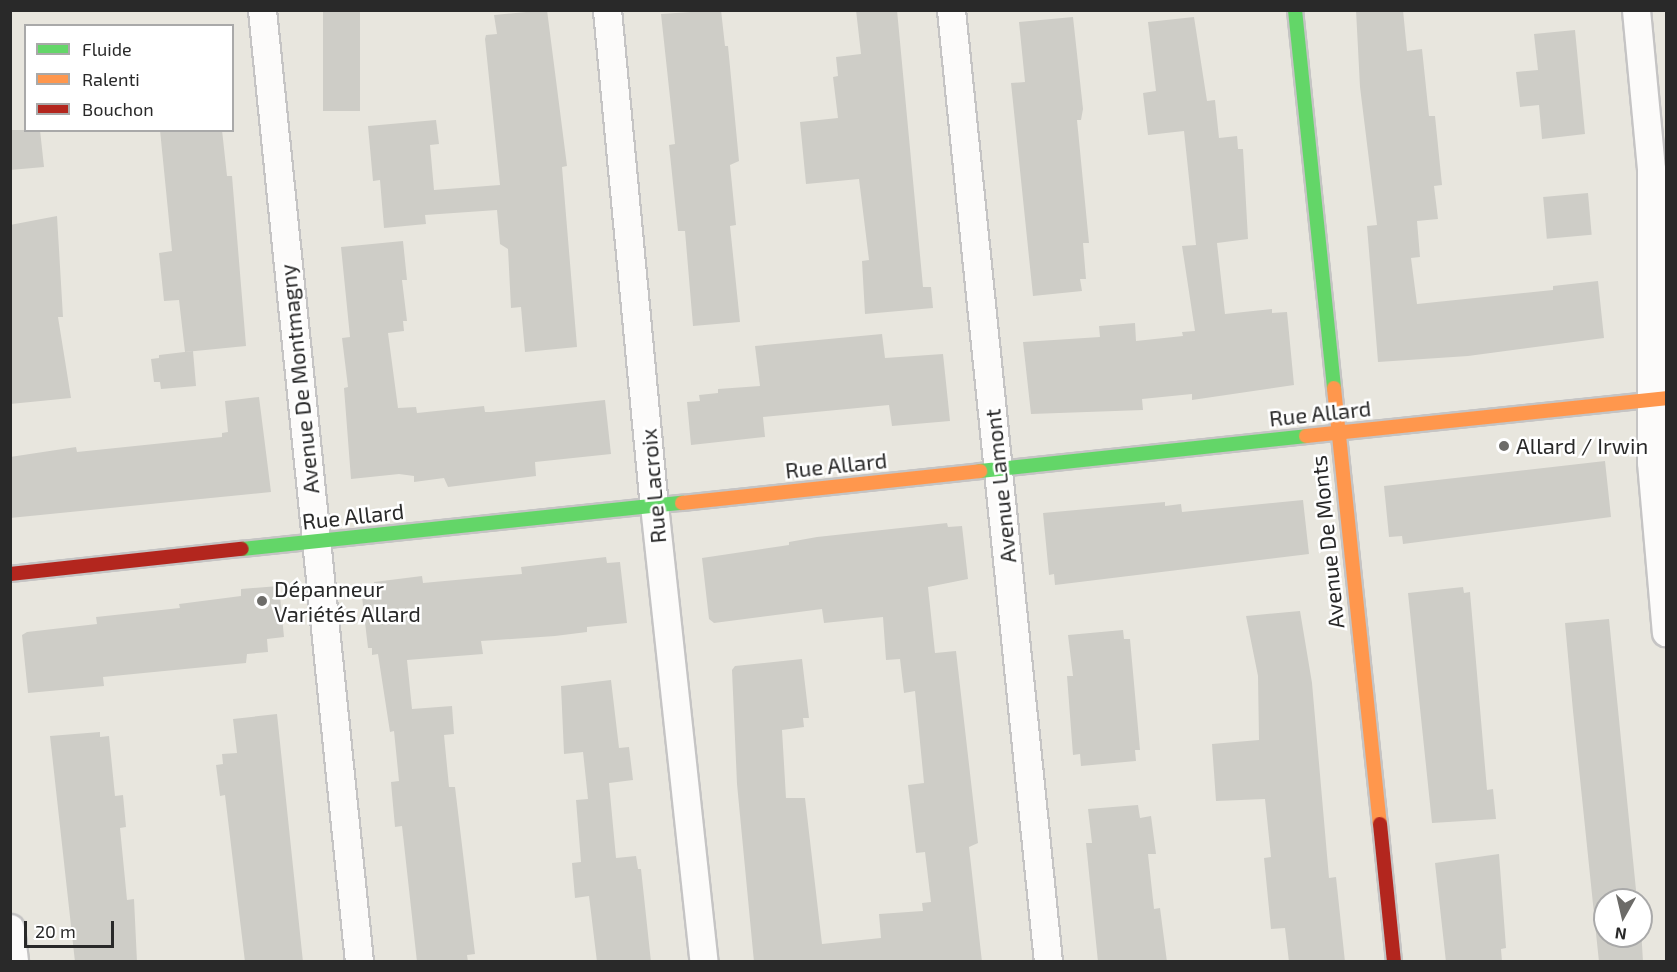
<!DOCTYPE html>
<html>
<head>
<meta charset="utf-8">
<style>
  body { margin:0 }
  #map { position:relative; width:1677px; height:972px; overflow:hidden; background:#e8e6de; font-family:"Exo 2",sans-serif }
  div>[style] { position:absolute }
  .building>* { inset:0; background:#cecdc7; transform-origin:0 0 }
  .roads { filter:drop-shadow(2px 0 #c5c4c4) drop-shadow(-2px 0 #c5c4c4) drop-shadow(0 2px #c5c4c4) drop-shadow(0 -2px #c5c4c4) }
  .street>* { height:27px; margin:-13.5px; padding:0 13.5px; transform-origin:13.5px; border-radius:13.5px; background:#fcfbfa }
  .fast>* { height:14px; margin:-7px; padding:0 7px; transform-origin:7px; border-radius:7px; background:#63d668 }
  .slow>* { height:14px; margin:-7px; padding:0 7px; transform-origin:7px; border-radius:7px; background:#ff974d }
  .jam>* { height:14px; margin:-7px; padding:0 7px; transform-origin:7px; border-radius:7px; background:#b3261e }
  .dots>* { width:16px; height:16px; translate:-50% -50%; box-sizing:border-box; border:3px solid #fff; border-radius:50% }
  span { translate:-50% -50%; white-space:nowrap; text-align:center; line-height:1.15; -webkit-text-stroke:5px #fff; paint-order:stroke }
  .street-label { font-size:22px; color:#292929 }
  .poi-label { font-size:22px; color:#292929 }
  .left { translate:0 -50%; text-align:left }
  .frame { position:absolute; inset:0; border:12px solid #292929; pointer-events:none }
  .legend { position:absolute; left:24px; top:24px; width:210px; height:108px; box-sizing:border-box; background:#fff; border:2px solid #a9a9a9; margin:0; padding:8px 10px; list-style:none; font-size:18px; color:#292929 }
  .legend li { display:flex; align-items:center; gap:12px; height:30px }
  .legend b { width:30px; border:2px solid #a9a9a9 }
  .north { position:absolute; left:1593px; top:888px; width:60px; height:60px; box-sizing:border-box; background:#fff; border:2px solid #a9a9a9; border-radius:50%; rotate:188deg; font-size:16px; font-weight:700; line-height:24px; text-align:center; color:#292929 }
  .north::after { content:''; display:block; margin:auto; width:21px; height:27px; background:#6c6b68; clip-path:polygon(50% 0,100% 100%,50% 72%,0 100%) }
  .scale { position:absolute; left:24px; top:921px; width:90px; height:27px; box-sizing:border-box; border:3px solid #292929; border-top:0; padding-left:8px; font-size:18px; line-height:21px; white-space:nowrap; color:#292929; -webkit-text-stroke:4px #fff; paint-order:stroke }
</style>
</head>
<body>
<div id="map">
  <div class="building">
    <i style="left:323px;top:10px;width:37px;height:101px"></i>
    <i style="clip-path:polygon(547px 10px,567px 166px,562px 167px,577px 347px,525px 352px,521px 307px,511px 308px,508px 249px,500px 244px,497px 210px,425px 215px,426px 224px,384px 228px,380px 180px,373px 181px,368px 126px,436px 120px,439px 144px,430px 145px,434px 190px,500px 185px,485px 39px,486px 35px,497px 34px,494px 15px)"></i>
    <i style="clip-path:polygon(721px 10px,725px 46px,728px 46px,739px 161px,730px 165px,736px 225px,730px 226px,740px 322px,693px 326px,685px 231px,678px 231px,669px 145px,675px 144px,661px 14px)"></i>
    <i style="clip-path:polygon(856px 10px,897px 10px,923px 287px,931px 287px,933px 308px,865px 314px,862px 261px,869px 260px,859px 179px,806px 184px,800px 122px,838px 118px,833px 77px,838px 76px,836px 57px,861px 54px)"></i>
    <i style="clip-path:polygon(1356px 10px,1403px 10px,1407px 51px,1422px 49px,1429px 116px,1435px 116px,1442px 185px,1434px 186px,1438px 219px,1417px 221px,1420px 257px,1411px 258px,1417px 304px,1553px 290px,1553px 286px,1598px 281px,1604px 338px,1468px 356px,1378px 362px,1367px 226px,1377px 225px,1360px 87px)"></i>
    <i style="clip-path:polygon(1073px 17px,1083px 109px,1081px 120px,1077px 120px,1089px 243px,1083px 243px,1086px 279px,1080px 279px,1082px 291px,1033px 296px,1011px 83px,1025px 82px,1019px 22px)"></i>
    <i style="clip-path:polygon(1194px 17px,1207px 101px,1215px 100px,1219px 138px,1237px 136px,1238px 149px,1243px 149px,1248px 239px,1217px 243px,1225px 314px,1272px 309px,1272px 313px,1287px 312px,1294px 385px,1192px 400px,1192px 394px,1142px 399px,1143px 410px,1031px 414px,1023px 342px,1100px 337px,1099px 326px,1135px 323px,1136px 341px,1183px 336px,1182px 332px,1195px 331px,1182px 246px,1196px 245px,1184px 131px,1148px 135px,1143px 93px,1156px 91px,1148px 22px)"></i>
    <i style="clip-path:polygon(1575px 30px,1585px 134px,1542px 139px,1539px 105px,1520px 107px,1516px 72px,1538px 70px,1534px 34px)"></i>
    <i style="clip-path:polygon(10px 130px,40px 130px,44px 167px,10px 170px)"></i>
    <i style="clip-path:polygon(160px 130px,222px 130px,227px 176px,232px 176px,246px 346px,185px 352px,179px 300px,164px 301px,159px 253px,172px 251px)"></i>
    <i style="left:1588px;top:193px;width:42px;height:45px;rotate:85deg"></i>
    <i style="clip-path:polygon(57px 216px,63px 317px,58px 317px,71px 398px,10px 404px,10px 225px)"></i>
    <i style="clip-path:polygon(403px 241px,407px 280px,402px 280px,407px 321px,403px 321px,404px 331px,388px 333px,398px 408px,416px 407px,417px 413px,484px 406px,485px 412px,491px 412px,605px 400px,611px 454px,535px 462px,536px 476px,448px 487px,444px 478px,414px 482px,414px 476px,399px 474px,351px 479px,344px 388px,348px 387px,342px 338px,350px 337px,341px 247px)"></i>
    <i style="clip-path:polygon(882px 334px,885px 358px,943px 354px,950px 421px,892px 426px,889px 405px,763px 417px,765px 437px,691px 445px,687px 402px,700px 401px,699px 395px,718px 393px,718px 389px,760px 386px,755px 346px)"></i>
    <i style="clip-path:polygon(193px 351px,196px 386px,161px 389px,160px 382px,154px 382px,151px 359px,159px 358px,159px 355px)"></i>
    <i style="clip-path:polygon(259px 397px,271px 492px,10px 518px,10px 457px,76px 447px,77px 452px,222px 437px,222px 433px,228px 432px,225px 401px)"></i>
    <i style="clip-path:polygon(1605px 461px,1611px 517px,1403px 544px,1402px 536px,1389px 537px,1384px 486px)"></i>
    <i style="clip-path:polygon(1303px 500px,1309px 554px,1055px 585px,1054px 574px,1049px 575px,1043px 513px,1165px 502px,1165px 506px,1181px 504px,1182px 512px)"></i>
    <i style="clip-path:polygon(947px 523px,948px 527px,962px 526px,968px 579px,928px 587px,935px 653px,956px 651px,978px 843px,969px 847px,982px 962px,754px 962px,737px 784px,732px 670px,735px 666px,802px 659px,809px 718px,803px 718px,804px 727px,782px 730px,786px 798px,805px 798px,822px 944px,881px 938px,879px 914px,923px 911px,922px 903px,931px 902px,925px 852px,916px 853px,908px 785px,924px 783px,915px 691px,904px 693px,900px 659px,886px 660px,883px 617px,824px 623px,822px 609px,714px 623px,709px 619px,702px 558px,789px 545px,789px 542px,817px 537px)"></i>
    <i style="clip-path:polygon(606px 557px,607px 563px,620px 562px,627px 623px,587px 627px,587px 632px,555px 636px,481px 641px,483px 654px,407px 660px,412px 709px,452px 706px,454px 734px,444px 735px,449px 787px,455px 787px,475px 954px,467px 955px,468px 962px,417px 962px,402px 826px,395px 827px,392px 794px,391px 782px,399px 781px,394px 731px,390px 732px,378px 654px,372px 655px,372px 648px,368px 648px,361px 588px,374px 587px,374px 582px,422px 576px,423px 583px,522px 574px,521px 567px)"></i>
    <i style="clip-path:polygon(279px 586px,284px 637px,267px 639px,268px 652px,247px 654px,246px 663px,103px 677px,104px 686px,28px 693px,22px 635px,27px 632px,97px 624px,96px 617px,180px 608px,179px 604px,241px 596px,241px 589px)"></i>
    <i style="clip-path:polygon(1463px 587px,1464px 593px,1470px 592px,1487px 790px,1493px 789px,1496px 819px,1432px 823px,1408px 593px)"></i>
    <i style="clip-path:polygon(1300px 611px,1312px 683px,1329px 878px,1336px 877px,1345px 962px,1289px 962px,1285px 928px,1271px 929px,1264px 858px,1271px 857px,1265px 799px,1216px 801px,1212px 744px,1259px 740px,1258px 676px,1246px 616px)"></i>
    <i style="clip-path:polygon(1609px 619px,1637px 900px,1605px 900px,1605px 936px,1641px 936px,1641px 928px,1643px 962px,1599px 962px,1573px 711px,1565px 623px)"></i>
    <i style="clip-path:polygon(1123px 630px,1124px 639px,1130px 639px,1140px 750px,1135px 750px,1136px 761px,1081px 766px,1080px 754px,1073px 755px,1067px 676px,1073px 676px,1068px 635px)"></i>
    <i style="clip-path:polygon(611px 680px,619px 748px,629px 747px,633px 780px,609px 783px,616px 858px,636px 856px,638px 869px,641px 869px,651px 962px,597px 962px,589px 896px,575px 898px,572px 863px,581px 862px,576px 800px,588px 799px,583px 752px,564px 754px,561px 686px)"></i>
    <i style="clip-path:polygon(277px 714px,303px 962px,245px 962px,225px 795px,220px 796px,216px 765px,223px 764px,222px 754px,237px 753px,233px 719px)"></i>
    <i style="clip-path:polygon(100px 732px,100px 737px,109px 736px,115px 796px,123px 795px,126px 827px,120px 828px,127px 900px,134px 899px,137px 962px,75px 962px,50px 736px)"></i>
    <i style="clip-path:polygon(1138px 805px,1140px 818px,1151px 816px,1156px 854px,1148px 854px,1154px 909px,1160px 908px,1167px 962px,1098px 962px,1086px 843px,1092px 843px,1088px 809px)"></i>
    <i style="clip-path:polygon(1499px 854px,1506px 948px,1501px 949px,1502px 962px,1446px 962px,1435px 863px)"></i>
  </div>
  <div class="roads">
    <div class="street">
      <i style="left:262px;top:10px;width:957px;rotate:84.18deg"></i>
      <i style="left:607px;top:10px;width:497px;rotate:84.6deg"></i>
      <i style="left:654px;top:505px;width:460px;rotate:83.8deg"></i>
      <i style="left:951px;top:10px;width:957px;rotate:84.18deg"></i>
      <i style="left:1636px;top:10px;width:160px;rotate:84.6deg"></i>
      <i style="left:1651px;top:169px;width:293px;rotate:90deg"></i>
      <i style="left:1651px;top:462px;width:171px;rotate:85deg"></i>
      <i style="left:10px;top:928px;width:34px;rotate:83deg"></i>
    </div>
    <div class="fast">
      <i style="left:1295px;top:10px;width:380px;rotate:84.1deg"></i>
      <i style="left:980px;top:471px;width:328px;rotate:-6.1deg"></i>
      <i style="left:242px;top:549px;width:442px;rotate:-6deg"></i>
    </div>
    <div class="slow">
      <i style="left:1334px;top:388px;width:438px;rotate:84deg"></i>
      <i style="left:1306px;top:436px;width:362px;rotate:-6deg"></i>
      <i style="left:682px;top:503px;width:300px;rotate:-6.1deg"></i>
    </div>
    <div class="jam">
      <i style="left:10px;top:574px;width:233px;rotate:-6.2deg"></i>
      <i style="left:1380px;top:824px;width:139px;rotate:84.2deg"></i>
    </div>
  </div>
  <div class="dots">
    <i style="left:1504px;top:446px;background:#6c6b68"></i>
    <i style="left:262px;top:601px;background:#6c6b68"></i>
  </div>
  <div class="street-label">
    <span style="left:299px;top:379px;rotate:-96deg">Avenue De Montmagny</span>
    <span style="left:1320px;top:413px;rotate:-6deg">Rue Allard</span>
    <span style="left:836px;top:465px;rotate:-6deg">Rue Allard</span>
    <span style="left:653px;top:486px;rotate:-95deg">Rue Lacroix</span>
    <span style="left:1000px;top:486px;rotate:-96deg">Avenue Lamont</span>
    <span style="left:353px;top:516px;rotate:-6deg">Rue Allard</span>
    <span style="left:1327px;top:542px;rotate:-96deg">Avenue De Monts</span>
  </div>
  <div class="poi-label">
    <span class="left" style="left:1516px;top:446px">Allard / Irwin</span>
    <span class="left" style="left:274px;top:601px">Dépanneur<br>Variétés Allard</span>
  </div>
  <div class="frame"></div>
  <ul class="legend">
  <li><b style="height:8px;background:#63d668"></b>Fluide</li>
  <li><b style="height:8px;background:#ff974d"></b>Ralenti</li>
  <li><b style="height:8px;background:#b3261e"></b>Bouchon</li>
  </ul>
  <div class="north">N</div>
  <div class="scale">20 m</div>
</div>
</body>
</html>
